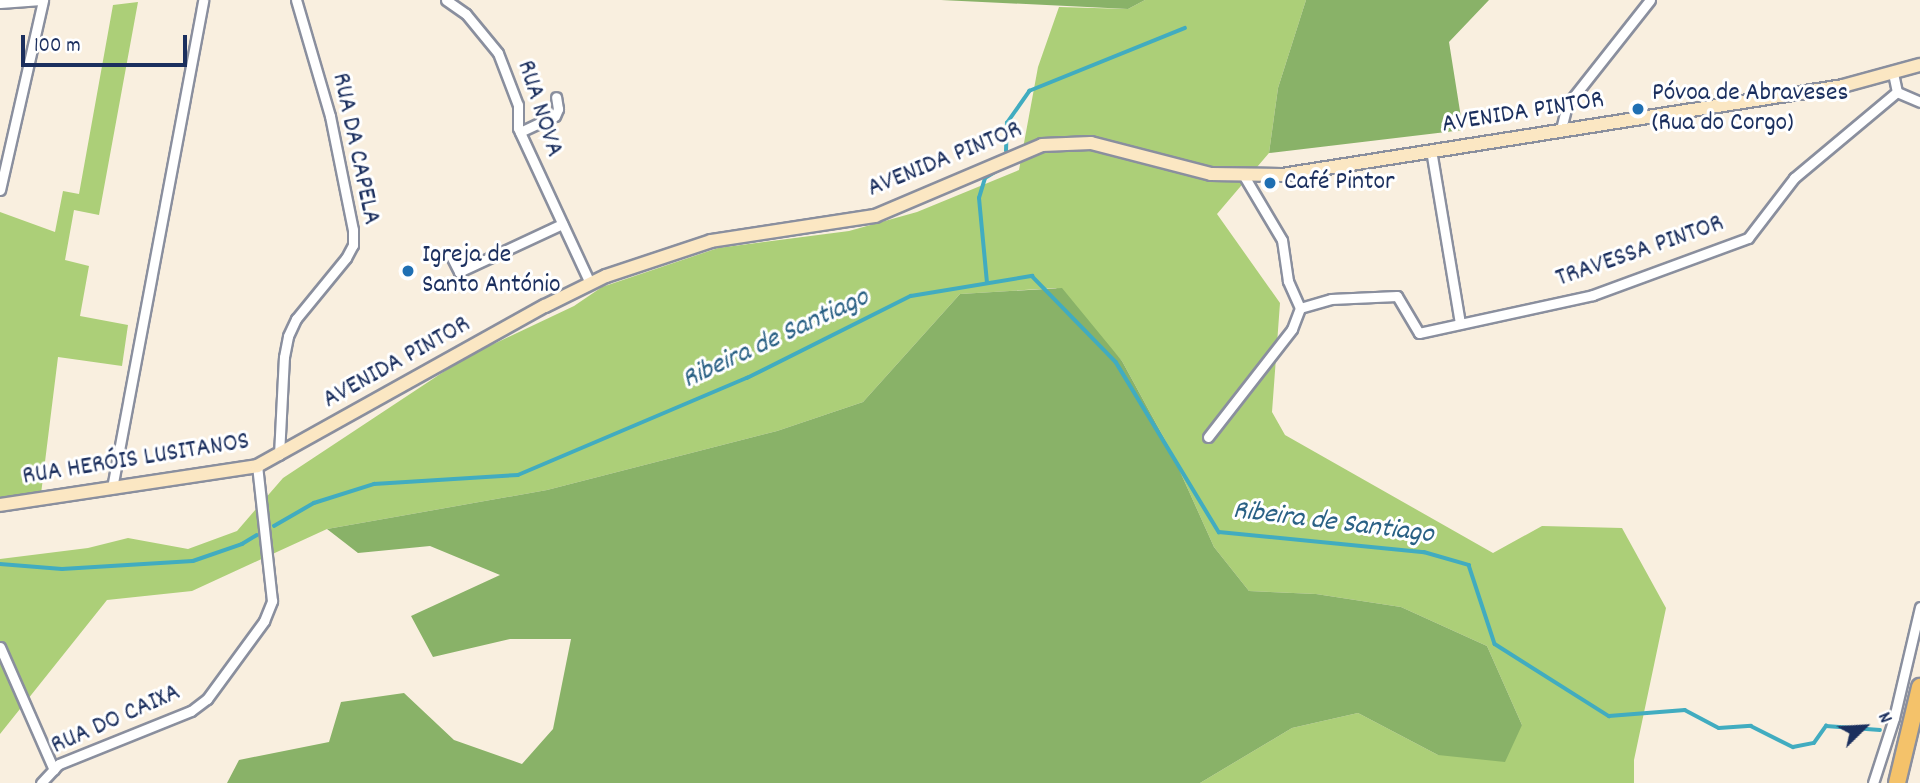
<!DOCTYPE html>
<html>
<head>
<meta charset="utf-8">
<style>
  body { margin:0 }
  #map { position:relative; width:1920px; height:783px; overflow:hidden; background:#f9efdf; font-family:Dekko,sans-serif }
  div>[style] { position:absolute }
  .green>* { inset:0; background:#accf78 }
  .forest>* { inset:0; background:#89b268 }
  .stream>* { height:3.5px; margin:-1.75px; padding:0 1.75px; transform-origin:1.75px; border-radius:1.75px; background:#41acc0 }
  .roads { filter:drop-shadow(2px 0 #8a8f9e) drop-shadow(-2px 0 #8a8f9e) drop-shadow(0 2px #8a8f9e) drop-shadow(0 -2px #8a8f9e) }
  .street>* { height:9px; margin:-4.5px; padding:0 4.5px; transform-origin:4.5px; border-radius:4.5px; background:#fff }
  .secondary>* { height:12px; margin:-6px; padding:0 6px; transform-origin:6px; border-radius:6px; background:#fbe7c3 }
  .highway>* { height:16px; margin:-8px; padding:0 8px; transform-origin:8px; border-radius:8px; background:#f4c26a }
  .dots>* { width:19px; height:19px; translate:-50% -50%; box-sizing:border-box; border:4px solid #fff; border-radius:50% }
  span { translate:-50% -50%; white-space:nowrap; text-align:center; line-height:1.15; -webkit-text-stroke:6px #fff; paint-order:stroke }
  .poi-label { font-size:26px; color:#1b2f5e }
  .left { translate:0 -50%; text-align:left }
  .street-label { font-size:26px; color:#1b2f5e }
  .water-label { font-size:28px; color:#2a6185; font-style:italic }
  .north { position:absolute; left:1829px; top:692px; width:70px; height:70px; -webkit-text-stroke:5px #fff; paint-order:stroke; rotate:66deg; font-size:19px; font-weight:700; line-height:28px; text-align:center; color:#1b2f5e }
  .north::after { content:''; display:block; margin:auto; width:24px; height:32px; background:#1b2f5e; clip-path:polygon(50% 0,100% 100%,50% 72%,0 100%) }
  .scale { position:absolute; left:21px; top:35px; width:166px; height:32px; box-sizing:border-box; border:4px solid #1b2f5e; border-top:0; padding-left:9px; font-size:21px; line-height:24px; white-space:nowrap; color:#1b2f5e; -webkit-text-stroke:5px #fff; paint-order:stroke }
</style>
</head>
<body>
<div id="map">
  <div class="green">
    <i style="clip-path:polygon(1145px 0,1306px 0,1278px 88px,1269px 153px,1217px 214px,1280px 303px,1272px 412px,1285px 435px,1493px 553px,1542px 526px,1622px 528px,1666px 608px,1634px 760px,1634px 783px,1200px 783px,1292px 728px,1358px 713px,1438px 755px,1522px 725px,1487px 646px,1401px 607px,1316px 594px,1249px 591px,1214px 547px,1169px 447px,1122px 361px,1056px 288px,960px 294px,863px 402px,777px 431px,547px 490px,327px 529px,192px 591px,107px 600px,0 734px,0 559px,88px 548px,128px 538px,188px 549px,237px 531px,283px 478px,466px 357px,574px 306px,602px 287px,718px 248px,849px 231px,917px 212px,1019px 170px,1038px 67px,1059px 7px,1128px 9px)"></i>
    <i style="clip-path:polygon(138px 2px,99px 215px,74px 210px,65px 260px,89px 266px,80px 316px,128px 325px,122px 366px,58px 357px,41px 494px,0 500px,0 212px,55px 232px,63px 191px,79px 194px,113px 5px)"></i>
  </div>
  <div class="forest">
    <i style="clip-path:polygon(941px 0,1145px 0,1128px 9px)"></i>
    <i style="clip-path:polygon(1306px 0,1489px 0,1449px 42px,1463px 130px,1269px 153px,1278px 88px)"></i>
    <i style="clip-path:polygon(1062px 288px,1122px 361px,1169px 447px,1214px 547px,1249px 591px,1316px 594px,1401px 607px,1487px 646px,1522px 725px,1505px 762px,1438px 755px,1358px 713px,1292px 728px,1200px 783px,227px 783px,239px 760px,329px 742px,341px 702px,404px 693px,454px 740px,522px 764px,553px 729px,571px 639px,510px 639px,433px 657px,411px 616px,500px 575px,430px 546px,358px 553px,327px 529px,547px 490px,777px 431px,863px 402px,960px 294px)"></i>
  </div>
  <div class="stream">
    <i style="left:1006px;top:151px;width:28px;rotate:-88deg"></i>
    <i style="left:1007px;top:123px;width:39px;rotate:-55deg"></i>
    <i style="left:1029px;top:91px;width:168px;rotate:-22deg"></i>
    <i style="left:987px;top:283px;width:85px;rotate:-95.4deg"></i>
    <i style="left:979px;top:198px;width:21px;rotate:-73deg"></i>
    <i style="left:985px;top:178px;width:17px;rotate:-31deg"></i>
    <i style="left:274px;top:526px;width:46px;rotate:-29.9deg"></i>
    <i style="left:314px;top:503px;width:63px;rotate:-17.6deg"></i>
    <i style="left:374px;top:484px;width:144px;rotate:-3.6deg"></i>
    <i style="left:518px;top:475px;width:249px;rotate:-23deg"></i>
    <i style="left:747px;top:378px;width:183px;rotate:-26.6deg"></i>
    <i style="left:911px;top:296px;width:123px;rotate:-9.4deg"></i>
    <i style="left:1032px;top:276px;width:120px;rotate:45.7deg"></i>
    <i style="left:1116px;top:362px;width:199px;rotate:58.8deg"></i>
    <i style="left:1219px;top:532px;width:206px;rotate:5.6deg"></i>
    <i style="left:1424px;top:552px;width:47px;rotate:16.1deg"></i>
    <i style="left:1469px;top:565px;width:83px;rotate:71.8deg"></i>
    <i style="left:1495px;top:644px;width:135px;rotate:32.3deg"></i>
    <i style="left:1609px;top:716px;width:76px;rotate:-4.5deg"></i>
    <i style="left:1685px;top:710px;width:38px;rotate:28deg"></i>
    <i style="left:1719px;top:728px;width:32px;rotate:-4deg"></i>
    <i style="left:1751px;top:726px;width:47px;rotate:26.6deg"></i>
    <i style="left:1793px;top:747px;width:21px;rotate:-11deg"></i>
    <i style="left:1814px;top:743px;width:21px;rotate:-55deg"></i>
    <i style="left:1826px;top:726px;width:54px;rotate:4.2deg"></i>
    <i style="left:0;top:564px;width:62px;rotate:4.6deg"></i>
    <i style="left:62px;top:569px;width:131px;rotate:-3.5deg"></i>
    <i style="left:193px;top:561px;width:52px;rotate:-19.1deg"></i>
    <i style="left:242px;top:544px;width:17px;rotate:-31deg"></i>
  </div>
  <div class="roads">
    <div class="street">
      <i style="left:446px;top:0;width:24px;rotate:35deg"></i>
      <i style="left:466px;top:14px;width:50px;rotate:50.6deg"></i>
      <i style="left:498px;top:53px;width:56px;rotate:69deg"></i>
      <i style="left:518px;top:105px;width:23px;rotate:90deg"></i>
      <i style="left:518px;top:128px;width:171px;rotate:65.1deg"></i>
      <i style="left:0;top:3px;width:41px;rotate:-4.2deg"></i>
      <i style="left:1897px;top:92px;width:25px;rotate:23deg"></i>
      <i style="left:1561px;top:129px;width:25px;rotate:-76deg"></i>
      <i style="left:1567px;top:105px;width:134px;rotate:-51.7deg"></i>
      <i style="left:520px;top:132px;width:38px;rotate:-25deg"></i>
      <i style="left:555px;top:116px;width:8px;rotate:-67deg"></i>
      <i style="left:558px;top:109px;width:12px;rotate:-99deg"></i>
      <i style="left:1431px;top:150px;width:176px;rotate:80.5deg"></i>
      <i style="left:0;top:190px;width:195px;rotate:-77.2deg"></i>
      <i style="left:451px;top:256px;width:18px;rotate:63deg"></i>
      <i style="left:459px;top:272px;width:114px;rotate:-25deg"></i>
      <i style="left:1300px;top:308px;width:32px;rotate:-16deg"></i>
      <i style="left:1331px;top:299px;width:66px;rotate:-2.6deg"></i>
      <i style="left:1397px;top:296px;width:43px;rotate:59.3deg"></i>
      <i style="left:1419px;top:333px;width:178px;rotate:-12.3deg"></i>
      <i style="left:1593px;top:295px;width:165px;rotate:-20.2deg"></i>
      <i style="left:1748px;top:238px;width:76px;rotate:-52.5deg"></i>
      <i style="left:1794px;top:178px;width:134px;rotate:-39.9deg"></i>
      <i style="left:1897px;top:92px;width:19px;rotate:-102deg"></i>
      <i style="left:1208px;top:437px;width:137px;rotate:-52.1deg"></i>
      <i style="left:1292px;top:329px;width:22px;rotate:-69deg"></i>
      <i style="left:1300px;top:308px;width:30px;rotate:-114deg"></i>
      <i style="left:1288px;top:281px;width:41px;rotate:-98.3deg"></i>
      <i style="left:1282px;top:240px;width:74px;rotate:-120.7deg"></i>
      <i style="left:279px;top:455px;width:98px;rotate:-87.1deg"></i>
      <i style="left:284px;top:357px;width:21px;rotate:-79deg"></i>
      <i style="left:288px;top:336px;width:19px;rotate:-65deg"></i>
      <i style="left:296px;top:319px;width:79px;rotate:-50.7deg"></i>
      <i style="left:346px;top:258px;width:15px;rotate:-62deg"></i>
      <i style="left:353px;top:245px;width:15px;rotate:-90deg"></i>
      <i style="left:353px;top:230px;width:116px;rotate:-101.4deg"></i>
      <i style="left:330px;top:116px;width:121px;rotate:-106.3deg"></i>
      <i style="left:112px;top:488px;width:496px;rotate:-79.4deg"></i>
      <i style="left:0;top:647px;width:134px;rotate:66.3deg"></i>
      <i style="left:41px;top:783px;width:26px;rotate:-47deg"></i>
      <i style="left:59px;top:764px;width:142px;rotate:-21.9deg"></i>
      <i style="left:191px;top:711px;width:20px;rotate:-37deg"></i>
      <i style="left:207px;top:699px;width:97px;rotate:-53.8deg"></i>
      <i style="left:264px;top:621px;width:22px;rotate:-68deg"></i>
      <i style="left:272px;top:601px;width:136px;rotate:-96.3deg"></i>
      <i style="left:1873px;top:783px;width:68px;rotate:-72.1deg"></i>
      <i style="left:1894px;top:718px;width:114px;rotate:-76.8deg"></i>
    </div>
    <div class="secondary">
      <i style="left:0;top:505px;width:260px;rotate:-8.6deg"></i>
      <i style="left:257px;top:466px;width:329px;rotate:-29.1deg"></i>
      <i style="left:545px;top:306px;width:68px;rotate:-26.2deg"></i>
      <i style="left:606px;top:276px;width:111px;rotate:-18.4deg"></i>
      <i style="left:711px;top:241px;width:166px;rotate:-8.7deg"></i>
      <i style="left:875px;top:216px;width:181px;rotate:-23deg"></i>
      <i style="left:1042px;top:145px;width:49px;rotate:-2.3deg"></i>
      <i style="left:1091px;top:143px;width:124px;rotate:14.5deg"></i>
      <i style="left:1211px;top:174px;width:71px;rotate:0.8deg"></i>
      <i style="left:1282px;top:175px;width:568px;rotate:-9.01deg"></i>
      <i style="left:1843px;top:86px;width:80px;rotate:-15.3deg"></i>
    </div>
    <div class="highway">
      <i style="left:1897px;top:783px;width:99px;rotate:-76.5deg"></i>
    </div>
  </div>
  <div class="dots">
    <i style="left:1638px;top:109px;background:#1f6fb2"></i>
    <i style="left:1270px;top:183px;background:#1f6fb2"></i>
    <i style="left:408px;top:271px;background:#1f6fb2"></i>
  </div>
  <div class="poi-label">
    <span class="left" style="left:1652px;top:109px">Póvoa de Abraveses<br>(Rua do Corgo)</span>
    <span class="left" style="left:1284px;top:183px">Café Pintor</span>
    <span class="left" style="left:422px;top:271px">Igreja de<br>Santo António</span>
  </div>
  <div class="street-label">
    <span style="left:539px;top:109px;rotate:72deg">RUA NOVA</span>
    <span style="left:1523px;top:113px;rotate:-9deg">AVENIDA PINTOR</span>
    <span style="left:355px;top:149px;rotate:78deg">RUA DA CAPELA</span>
    <span style="left:945px;top:160px;rotate:-22deg">AVENIDA PINTOR</span>
    <span style="left:1640px;top:252px;rotate:-19deg">TRAVESSA PINTOR</span>
    <span style="left:397px;top:363px;rotate:-29deg">AVENIDA PINTOR</span>
    <span style="left:136px;top:460px;rotate:-9deg">RUA HERÓIS LUSITANOS</span>
    <span style="left:116px;top:720px;rotate:-24deg">RUA DO CAIXA</span>
  </div>
  <div class="water-label">
    <span style="left:776px;top:340px;rotate:-25deg">Ribeira de Santiago</span>
    <span style="left:1333px;top:524px;rotate:7deg">Ribeira de Santiago</span>
  </div>
  <div class="north">N</div>
  <div class="scale">100 m</div>
</div>
</body>
</html>
